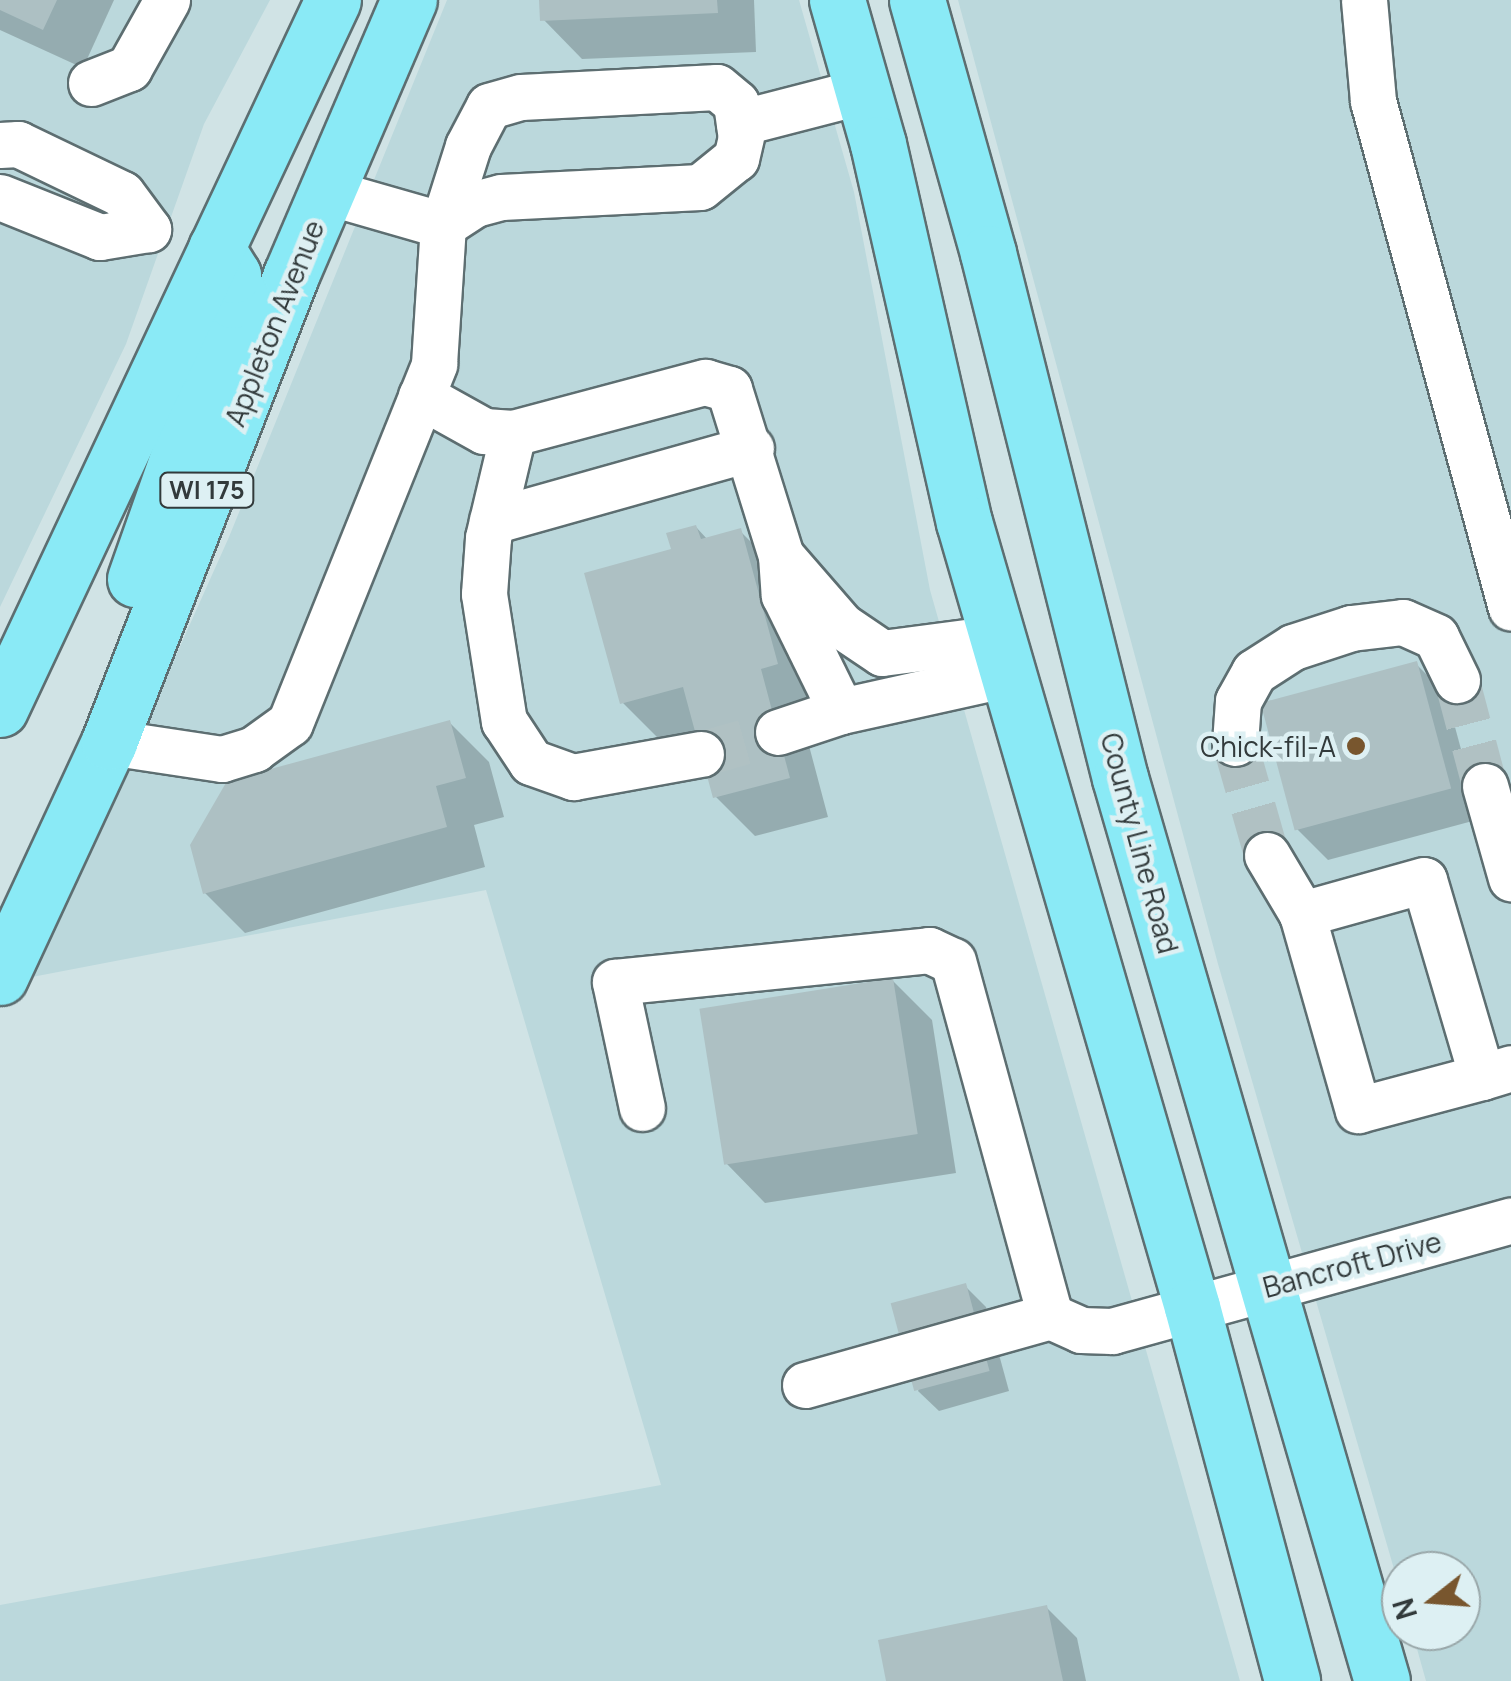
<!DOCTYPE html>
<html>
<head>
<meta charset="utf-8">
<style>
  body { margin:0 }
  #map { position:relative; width:1511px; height:1681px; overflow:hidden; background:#d0e3e5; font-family:Manrope,sans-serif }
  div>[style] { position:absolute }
  .built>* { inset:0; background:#bbd8dc }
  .shadow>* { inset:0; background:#0003 }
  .building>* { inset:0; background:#adc0c3; transform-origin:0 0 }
  .minor-tunnel>* { height:45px; margin-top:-22.5px; transform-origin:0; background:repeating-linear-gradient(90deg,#b0c1c3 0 45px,transparent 0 67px) }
  .roads { filter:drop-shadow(2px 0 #5d6e71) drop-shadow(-2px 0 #5d6e71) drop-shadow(0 2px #5d6e71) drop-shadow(0 -2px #5d6e71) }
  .minor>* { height:45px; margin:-22.5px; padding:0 22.5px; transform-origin:22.5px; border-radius:22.5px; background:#fff }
  .major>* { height:55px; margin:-27.5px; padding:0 27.5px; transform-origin:27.5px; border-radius:27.5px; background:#8aeaf6 }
  .dots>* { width:28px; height:28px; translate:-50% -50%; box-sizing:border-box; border:5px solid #ddf0f3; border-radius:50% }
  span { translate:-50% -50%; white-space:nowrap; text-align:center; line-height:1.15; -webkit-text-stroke:9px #ddf0f3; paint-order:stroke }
  .shield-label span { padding:2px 8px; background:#ddf0f3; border:2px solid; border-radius:8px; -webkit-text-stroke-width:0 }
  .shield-label { font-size:25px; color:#323a3b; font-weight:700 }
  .street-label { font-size:28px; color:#323a3b }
  .poi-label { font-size:28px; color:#323a3b }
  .right { translate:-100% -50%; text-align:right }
  .north { position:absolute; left:1381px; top:1551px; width:100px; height:100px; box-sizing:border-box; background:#ddf0f3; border:2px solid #99a7a9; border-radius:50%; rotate:253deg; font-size:28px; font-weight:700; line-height:40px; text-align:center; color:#323a3b }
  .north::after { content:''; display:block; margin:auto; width:35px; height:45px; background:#78562e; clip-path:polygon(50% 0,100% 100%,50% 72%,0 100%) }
</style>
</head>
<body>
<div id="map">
  <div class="built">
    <i style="clip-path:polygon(0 0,270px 0,204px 124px,126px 344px,0 607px)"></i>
    <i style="clip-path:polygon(447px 0,799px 0,854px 192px,930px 590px,1240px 1681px,0 1681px,0 1605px,661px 1485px,486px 890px,32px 977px,229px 537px)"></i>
    <i style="clip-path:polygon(958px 0,1511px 0,1511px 1681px,1426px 1681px,1412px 1631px,1461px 1631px,1461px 1571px,1401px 1571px,1401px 1593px,1218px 964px)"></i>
  </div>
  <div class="shadow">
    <i style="clip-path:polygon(0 0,114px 0,83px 68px,0 30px)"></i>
    <i style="clip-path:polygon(542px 0,754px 0,756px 52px,582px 59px,543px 19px)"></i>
    <i style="clip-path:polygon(696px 527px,708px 540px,740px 531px,780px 571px,816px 704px,799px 708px,828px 817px,755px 836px,716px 797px,698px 732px,662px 742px,622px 702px,674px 551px)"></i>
    <i style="clip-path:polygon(1416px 664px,1446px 694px,1480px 819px,1328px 860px,1297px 829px)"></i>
    <i style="clip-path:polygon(449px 722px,489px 762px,504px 817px,474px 825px,485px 867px,245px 933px,205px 893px)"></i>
    <i style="clip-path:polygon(893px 981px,932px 1020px,956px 1173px,765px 1203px,726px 1163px)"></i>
    <i style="clip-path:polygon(965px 1286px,986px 1307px,1009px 1391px,939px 1411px,918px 1391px)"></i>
    <i style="clip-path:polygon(1046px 1607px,1077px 1638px,1086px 1681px,889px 1681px)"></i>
  </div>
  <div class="building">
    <i style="clip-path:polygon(0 0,57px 0,43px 30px,0 10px)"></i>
    <i style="clip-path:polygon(539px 0,717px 0,718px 13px,540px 21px)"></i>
    <i style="clip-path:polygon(696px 525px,701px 539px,741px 528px,778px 664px,761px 669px,790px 778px,713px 798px,683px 687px,620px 704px,584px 573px,671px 549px,666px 533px)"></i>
    <i style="left:1417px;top:661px;width:132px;height:162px;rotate:75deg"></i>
    <i style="clip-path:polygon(450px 720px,466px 778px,436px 786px,447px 827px,203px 894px,190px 845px,227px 781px)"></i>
    <i style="left:893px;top:978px;width:158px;height:196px;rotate:81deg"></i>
    <i style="left:966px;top:1283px;width:91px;height:78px;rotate:75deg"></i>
    <i style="clip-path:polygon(1047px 1605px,1063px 1681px,886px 1681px,878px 1640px)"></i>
  </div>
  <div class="minor-tunnel">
    <i style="left:1457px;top:680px;width:110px;rotate:75.2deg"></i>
    <i style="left:1235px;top:743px;width:116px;rotate:74.1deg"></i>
    <i style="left:701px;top:754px;width:80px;rotate:-15.9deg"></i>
  </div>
  <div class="roads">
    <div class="minor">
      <i style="left:1364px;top:0;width:101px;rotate:84.9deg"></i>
      <i style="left:1373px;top:101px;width:525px;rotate:74.77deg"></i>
      <i style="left:91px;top:83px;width:41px;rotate:-21.5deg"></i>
      <i style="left:129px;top:68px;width:78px;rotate:-60.8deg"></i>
      <i style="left:739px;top:123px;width:128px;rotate:-14.5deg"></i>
      <i style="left:0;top:145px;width:18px;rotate:-3deg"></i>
      <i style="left:18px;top:144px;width:115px;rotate:25.7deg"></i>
      <i style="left:122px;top:194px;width:44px;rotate:53.4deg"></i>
      <i style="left:148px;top:229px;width:49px;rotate:170.5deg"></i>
      <i style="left:100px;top:237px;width:108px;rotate:-158.2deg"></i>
      <i style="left:421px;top:396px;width:72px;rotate:29.1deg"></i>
      <i style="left:484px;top:431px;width:29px;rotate:4deg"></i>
      <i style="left:513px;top:433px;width:199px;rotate:-14.9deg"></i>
      <i style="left:705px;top:382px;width:25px;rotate:16deg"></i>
      <i style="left:729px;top:389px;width:175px;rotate:72.7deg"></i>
      <i style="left:781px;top:556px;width:39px;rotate:86deg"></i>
      <i style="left:784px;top:595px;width:129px;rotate:63.8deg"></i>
      <i style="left:513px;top:433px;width:108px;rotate:103.4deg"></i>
      <i style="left:488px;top:538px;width:56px;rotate:94.1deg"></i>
      <i style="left:484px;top:594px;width:129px;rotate:81.1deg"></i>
      <i style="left:504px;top:721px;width:49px;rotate:56.6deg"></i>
      <i style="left:531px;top:762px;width:45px;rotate:19.7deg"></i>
      <i style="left:573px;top:777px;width:130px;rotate:-10.2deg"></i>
      <i style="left:492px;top:521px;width:269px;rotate:-15.7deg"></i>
      <i style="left:782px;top:557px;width:91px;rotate:49deg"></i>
      <i style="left:842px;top:626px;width:48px;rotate:34deg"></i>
      <i style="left:882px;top:653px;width:117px;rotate:-7.4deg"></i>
      <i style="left:778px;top:732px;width:66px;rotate:-18.4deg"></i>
      <i style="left:841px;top:711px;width:171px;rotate:-12.5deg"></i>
      <i style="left:109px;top:742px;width:114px;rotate:8.6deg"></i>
      <i style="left:222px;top:759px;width:34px;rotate:-17deg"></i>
      <i style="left:254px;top:749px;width:44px;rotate:-35.8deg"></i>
      <i style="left:290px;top:723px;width:387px;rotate:-68.1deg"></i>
      <i style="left:434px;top:364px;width:139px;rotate:-86.3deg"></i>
      <i style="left:443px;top:225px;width:83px;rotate:-72.4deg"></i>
      <i style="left:468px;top:146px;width:45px;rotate:-62.3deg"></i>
      <i style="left:489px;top:106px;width:33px;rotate:-16deg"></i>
      <i style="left:521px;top:97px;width:196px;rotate:-2.9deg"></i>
      <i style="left:717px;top:87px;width:25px;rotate:40deg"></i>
      <i style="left:736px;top:103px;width:34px;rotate:82deg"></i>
      <i style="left:741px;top:137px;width:22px;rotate:103deg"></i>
      <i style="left:736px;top:158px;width:46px;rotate:141.1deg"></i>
      <i style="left:700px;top:187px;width:199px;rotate:177.1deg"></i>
      <i style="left:501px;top:197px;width:27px;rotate:165deg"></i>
      <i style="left:475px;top:204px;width:38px;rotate:147deg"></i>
      <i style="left:443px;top:225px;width:120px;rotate:-164deg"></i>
      <i style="left:1235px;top:743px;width:42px;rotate:-85.9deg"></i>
      <i style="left:1238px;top:701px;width:33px;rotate:-61deg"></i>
      <i style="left:1254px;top:672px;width:46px;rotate:-32.7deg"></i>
      <i style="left:1293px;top:647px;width:61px;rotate:-18.1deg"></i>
      <i style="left:1351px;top:628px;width:52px;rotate:-6.6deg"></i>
      <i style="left:1403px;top:622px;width:36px;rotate:24deg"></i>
      <i style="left:1436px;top:637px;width:48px;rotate:64deg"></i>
      <i style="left:1485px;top:786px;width:96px;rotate:74.2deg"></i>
      <i style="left:1267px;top:855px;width:69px;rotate:59.3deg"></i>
      <i style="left:1482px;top:1077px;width:205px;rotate:-106.4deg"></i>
      <i style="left:1424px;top:880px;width:127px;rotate:164.4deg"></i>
      <i style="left:1302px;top:914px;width:204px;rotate:74.1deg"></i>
      <i style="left:1358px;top:1110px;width:128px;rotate:-14.9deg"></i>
      <i style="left:1482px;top:1077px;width:30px;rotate:-17deg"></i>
      <i style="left:642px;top:1108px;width:129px;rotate:-102.1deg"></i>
      <i style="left:615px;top:982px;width:316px;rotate:-5.8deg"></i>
      <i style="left:929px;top:950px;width:26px;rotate:25deg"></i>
      <i style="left:953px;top:961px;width:368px;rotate:74.7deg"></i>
      <i style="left:805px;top:1385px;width:255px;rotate:-15.7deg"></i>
      <i style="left:1050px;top:1316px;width:34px;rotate:24deg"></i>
      <i style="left:1081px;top:1330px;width:31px;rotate:2deg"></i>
      <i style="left:1112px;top:1331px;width:414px;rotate:-15.5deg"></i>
    </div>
    <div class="major">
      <i style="left:837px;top:0;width:150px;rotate:74.1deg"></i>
      <i style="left:878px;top:144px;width:388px;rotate:77.2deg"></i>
      <i style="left:964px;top:522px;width:817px;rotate:73.8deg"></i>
      <i style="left:1192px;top:1307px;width:387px;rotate:75deg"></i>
      <i style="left:917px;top:0;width:263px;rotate:74.3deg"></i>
      <i style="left:988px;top:253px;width:541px;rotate:75.89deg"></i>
      <i style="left:1120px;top:778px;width:940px;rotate:73.82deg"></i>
      <i style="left:135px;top:579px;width:296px;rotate:-70.6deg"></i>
      <i style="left:233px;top:300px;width:25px;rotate:-90deg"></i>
      <i style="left:233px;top:275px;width:32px;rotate:-122deg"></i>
      <i style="left:0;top:709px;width:783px;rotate:-64.84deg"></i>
      <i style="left:0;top:977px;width:259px;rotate:-65.1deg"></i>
      <i style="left:109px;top:742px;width:501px;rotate:-68.71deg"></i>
      <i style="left:291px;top:275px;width:299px;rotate:-66.8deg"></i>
    </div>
  </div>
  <div class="dots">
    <i style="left:1356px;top:746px;background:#78562e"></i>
  </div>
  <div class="shield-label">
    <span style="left:207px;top:490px">WI 175</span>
  </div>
  <div class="street-label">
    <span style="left:274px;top:323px;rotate:-68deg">Appleton Avenue</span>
    <span style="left:1140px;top:843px;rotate:75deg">County Line Road</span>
    <span style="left:1352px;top:1264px;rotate:-15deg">Bancroft Drive</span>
  </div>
  <div class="poi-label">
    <span class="right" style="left:1336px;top:746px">Chick-fil-A</span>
  </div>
  <div class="north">N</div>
</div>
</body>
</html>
